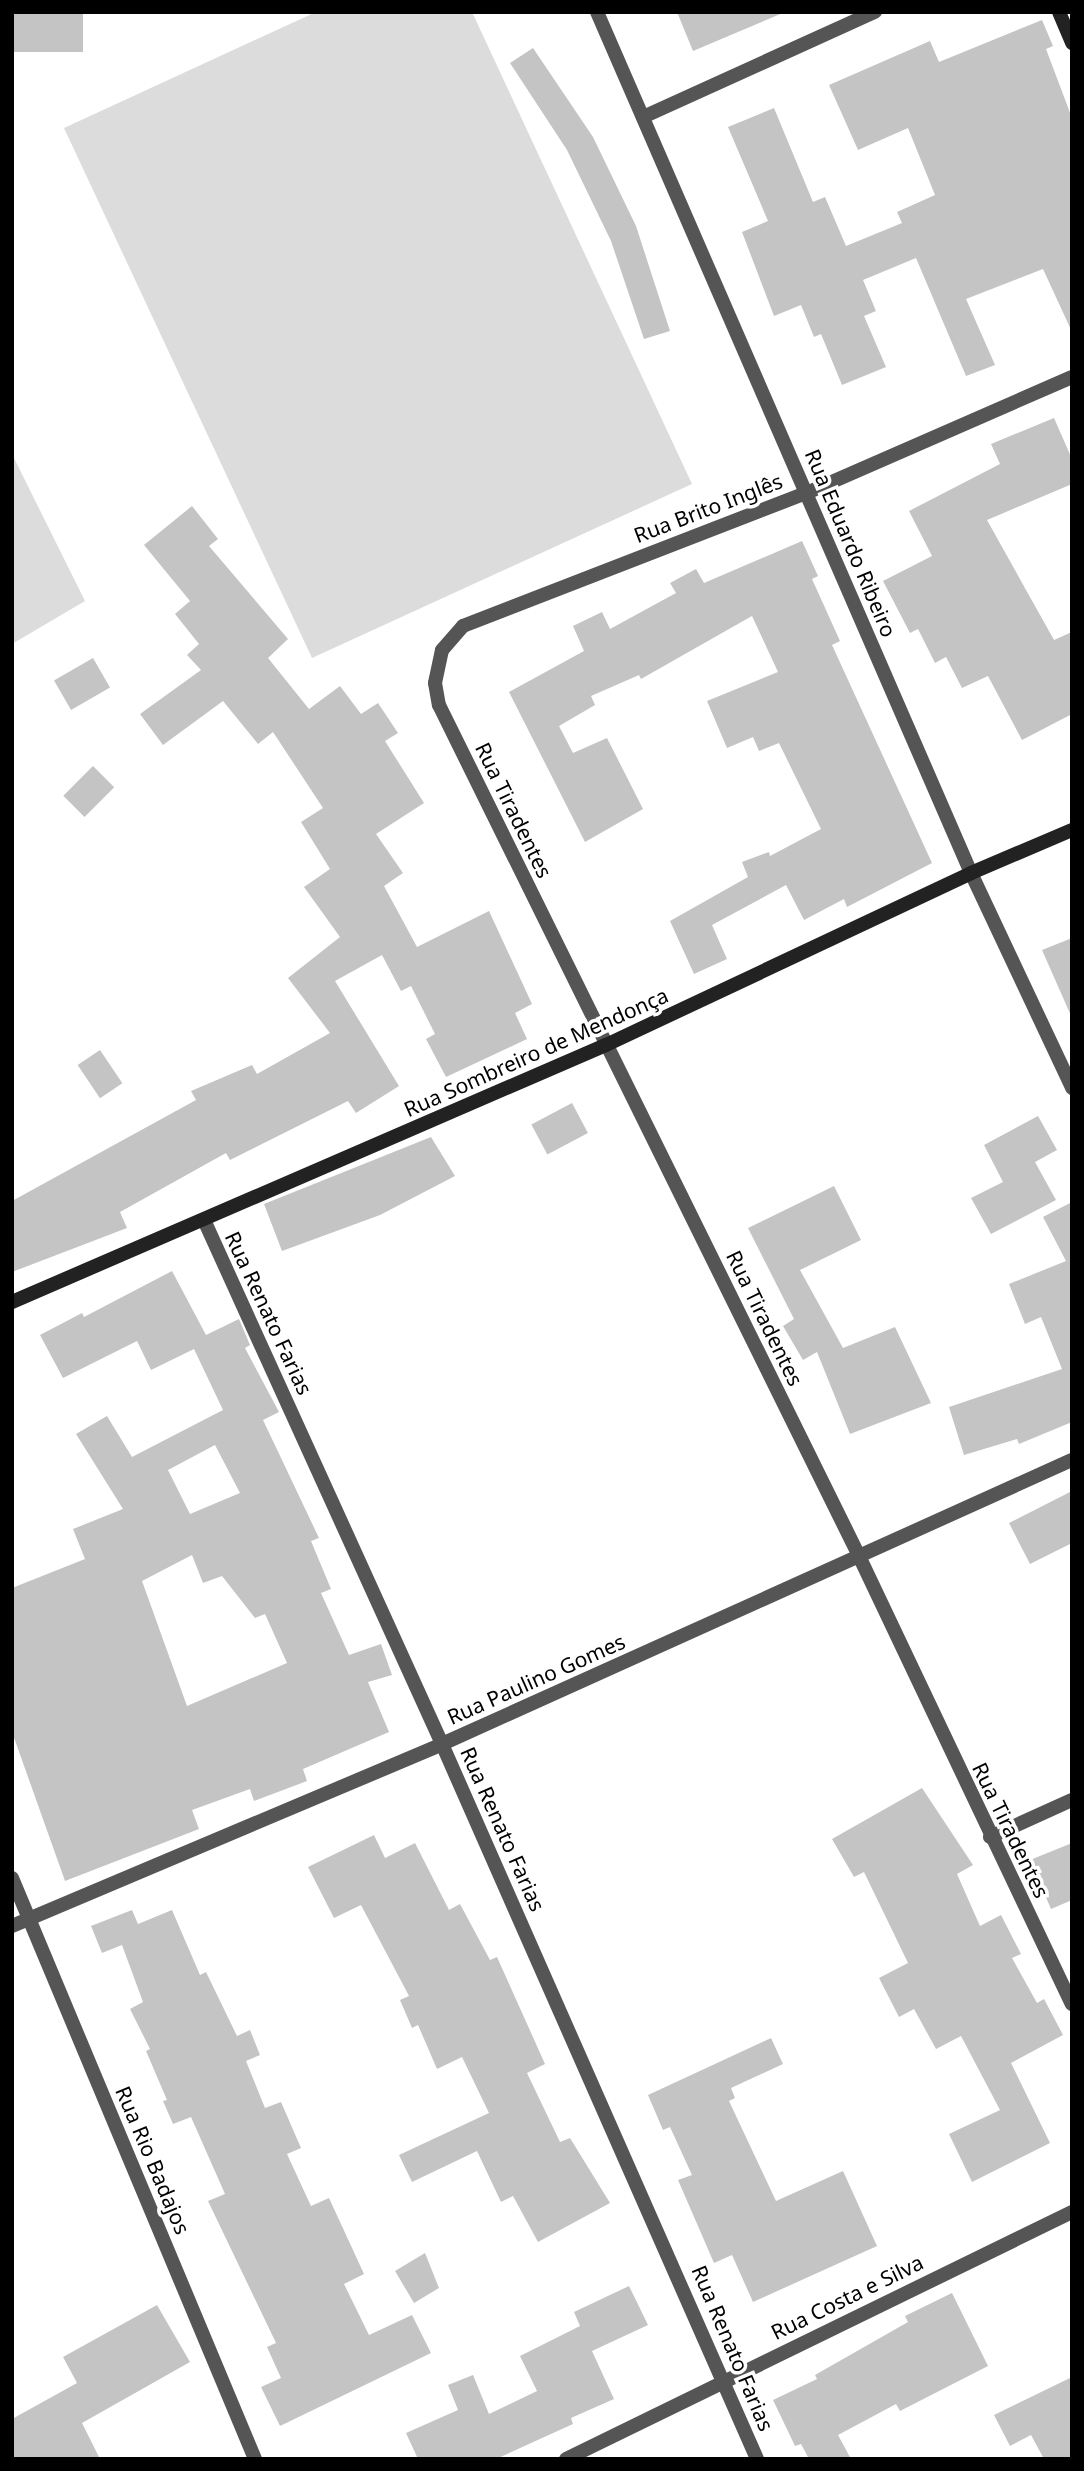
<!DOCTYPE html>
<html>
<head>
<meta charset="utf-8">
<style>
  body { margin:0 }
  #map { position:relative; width:1084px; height:2471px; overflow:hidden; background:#fff; font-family:"Noto Sans",sans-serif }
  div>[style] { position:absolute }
  .green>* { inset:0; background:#dcdcdc }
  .building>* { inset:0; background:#c4c4c4; transform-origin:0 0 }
  .street>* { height:14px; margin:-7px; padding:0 7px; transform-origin:7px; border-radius:7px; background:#555 }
  .secondary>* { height:14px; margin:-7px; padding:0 7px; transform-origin:7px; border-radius:7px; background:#222 }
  span { translate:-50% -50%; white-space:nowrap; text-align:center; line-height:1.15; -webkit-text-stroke:7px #fff; paint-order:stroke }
  .street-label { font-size:21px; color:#000 }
  .frame { position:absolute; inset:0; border:14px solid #000; pointer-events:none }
</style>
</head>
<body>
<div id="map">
  <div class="green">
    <i style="clip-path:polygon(316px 12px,472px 12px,692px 484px,312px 658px,64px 128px)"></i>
    <i style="clip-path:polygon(12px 454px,85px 601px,12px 644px)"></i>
  </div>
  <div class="building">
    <i style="left:12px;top:12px;width:71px;height:40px"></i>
    <i style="clip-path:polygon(677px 12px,785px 12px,693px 51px)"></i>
    <i style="clip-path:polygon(1042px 20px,1053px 46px,1046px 49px,1072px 118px,1072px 332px,1043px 269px,966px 299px,995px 365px,966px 376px,916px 258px,863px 280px,876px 311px,864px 316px,886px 367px,842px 385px,821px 334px,814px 337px,801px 305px,774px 316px,742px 232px,768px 221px,728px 127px,774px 108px,813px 202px,825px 197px,846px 246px,902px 223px,897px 212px,935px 195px,908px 128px,858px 150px,829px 85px,930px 41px,939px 62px)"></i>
    <i style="clip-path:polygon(533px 48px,593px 137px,636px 226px,670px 331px,644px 339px,611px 241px,567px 150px,510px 63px)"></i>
    <i style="clip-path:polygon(1054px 418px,1072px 459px,1072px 484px,987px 520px,1054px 640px,1072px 632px,1072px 714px,1022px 740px,988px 676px,962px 688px,946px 657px,935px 663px,918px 629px,910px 633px,883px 581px,932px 556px,909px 511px,1000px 464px,991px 444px)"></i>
    <i style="clip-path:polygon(192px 506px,218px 539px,209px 546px,288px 639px,268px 658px,309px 709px,340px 686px,361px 714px,378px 703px,398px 733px,385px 741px,424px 803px,376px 834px,403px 873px,384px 886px,417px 947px,489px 911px,532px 1004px,515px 1013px,527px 1039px,446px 1077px,426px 1039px,435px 1034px,411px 986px,401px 991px,382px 955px,335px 981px,399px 1086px,356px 1113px,348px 1101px,230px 1160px,226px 1153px,120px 1212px,127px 1228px,12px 1272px,12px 1201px,196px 1100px,191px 1091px,252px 1065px,257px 1074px,330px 1033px,288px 978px,340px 937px,304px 887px,330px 869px,301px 822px,323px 808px,273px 732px,258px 744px,223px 701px,163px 745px,140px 714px,201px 670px,187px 655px,199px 644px,175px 614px,190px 601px,144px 545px)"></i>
    <i style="clip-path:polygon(802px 541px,818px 576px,812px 579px,840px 641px,832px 645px,932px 863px,847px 907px,844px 899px,804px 920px,786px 885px,712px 925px,727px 959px,694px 974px,670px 921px,748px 877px,742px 862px,769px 852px,770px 856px,821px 829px,779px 743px,759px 751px,753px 737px,727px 748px,707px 701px,778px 672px,752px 616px,641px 679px,639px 675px,591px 696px,595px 705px,559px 726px,573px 753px,607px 738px,643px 809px,585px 842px,509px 692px,584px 651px,573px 626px,602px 612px,610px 629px,676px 593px,670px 583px,696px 569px,704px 583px)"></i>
    <i style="left:93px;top:658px;width:34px;height:45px;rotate:60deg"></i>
    <i style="left:93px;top:766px;width:30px;height:42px;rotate:45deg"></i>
    <i style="clip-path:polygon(1072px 938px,1072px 1018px,1042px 950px)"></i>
    <i style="left:100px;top:1050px;width:40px;height:27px;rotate:56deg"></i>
    <i style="left:572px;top:1103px;width:34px;height:46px;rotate:62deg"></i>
    <i style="clip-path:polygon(1038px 1116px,1057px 1150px,1035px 1162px,1056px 1200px,991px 1234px,971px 1198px,1003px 1182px,984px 1145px)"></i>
    <i style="clip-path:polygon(431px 1137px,455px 1176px,380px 1215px,282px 1251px,264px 1204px)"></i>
    <i style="clip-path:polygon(834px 1186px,861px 1240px,800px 1270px,843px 1348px,895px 1327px,931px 1403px,850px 1434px,817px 1352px,803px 1360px,783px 1326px,794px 1319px,748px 1228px)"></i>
    <i style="clip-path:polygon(1072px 1202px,1072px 1422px,1019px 1444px,1017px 1439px,964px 1455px,949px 1407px,1062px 1369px,1041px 1317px,1025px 1324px,1009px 1284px,1066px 1261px,1043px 1217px)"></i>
    <i style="clip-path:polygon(evenodd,172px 1271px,206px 1335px,239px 1319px,250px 1345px,245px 1348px,279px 1412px,263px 1420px,319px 1538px,311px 1541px,331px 1589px,321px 1593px,349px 1655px,381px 1644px,392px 1675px,368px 1682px,389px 1732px,303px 1769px,307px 1781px,254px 1801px,250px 1789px,192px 1810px,199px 1829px,65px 1881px,12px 1732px,12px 1588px,85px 1559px,73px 1529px,123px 1509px,76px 1434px,107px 1416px,132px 1457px,223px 1410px,194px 1349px,151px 1370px,137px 1341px,63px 1378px,40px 1335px,82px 1313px,84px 1317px,172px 1271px,215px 1445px,240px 1493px,190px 1514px,168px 1470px,215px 1445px,172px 1271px,192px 1555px,203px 1583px,222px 1576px,255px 1618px,265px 1614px,287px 1663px,187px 1706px,142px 1581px,192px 1555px)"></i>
    <i style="clip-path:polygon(1072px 1491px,1072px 1543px,1030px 1564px,1009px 1523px)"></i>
    <i style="clip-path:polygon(922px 1788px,973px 1865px,957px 1874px,980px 1926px,1001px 1915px,1021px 1954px,1012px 1958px,1037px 2003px,1044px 1999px,1063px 2035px,1011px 2063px,1050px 2143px,972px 2182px,949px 2134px,1000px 2110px,961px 2036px,936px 2049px,914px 2009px,899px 2017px,879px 1978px,908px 1963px,864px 1872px,854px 1877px,832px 1839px)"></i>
    <i style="clip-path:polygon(374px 1835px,385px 1858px,415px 1843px,449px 1910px,460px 1904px,490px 1960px,497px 1957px,545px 2064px,527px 2073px,560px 2142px,570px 2138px,610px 2203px,538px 2242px,513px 2196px,501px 2202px,477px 2151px,412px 2182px,399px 2155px,489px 2113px,462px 2057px,437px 2069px,418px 2025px,412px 2028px,400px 2000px,409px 1996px,361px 1905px,334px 1918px,308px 1867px)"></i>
    <i style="clip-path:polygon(1072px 1843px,1072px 1900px,1051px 1909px,1030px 1860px)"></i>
    <i style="clip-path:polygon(132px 1910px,138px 1924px,172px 1910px,200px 1975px,206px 1972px,237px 2036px,250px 2030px,260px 2055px,246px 2061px,265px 2108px,281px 2102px,301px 2148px,287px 2154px,311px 2206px,329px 2198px,364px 2274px,344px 2284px,369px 2335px,412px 2315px,431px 2353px,280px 2426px,261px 2387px,281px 2378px,267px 2347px,276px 2343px,208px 2201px,225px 2194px,191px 2117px,173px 2124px,163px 2101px,167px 2100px,146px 2051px,150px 2049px,130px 2009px,143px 2002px,122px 1945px,102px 1953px,91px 1926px)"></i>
    <i style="clip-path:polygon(771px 2038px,783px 2064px,731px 2088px,735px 2098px,729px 2101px,776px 2201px,843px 2171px,877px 2246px,753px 2302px,732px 2255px,714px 2263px,678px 2180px,692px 2175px,670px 2127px,663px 2130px,648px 2095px)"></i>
    <i style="clip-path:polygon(425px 2253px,439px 2288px,414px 2303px,395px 2271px)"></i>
    <i style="clip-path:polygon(629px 2286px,648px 2325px,592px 2351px,614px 2399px,571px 2418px,573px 2424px,496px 2459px,418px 2459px,406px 2433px,458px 2410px,448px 2385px,473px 2375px,489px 2414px,537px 2391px,520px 2356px,580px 2326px,574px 2312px)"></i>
    <i style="clip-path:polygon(952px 2293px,988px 2366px,900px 2411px,896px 2404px,838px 2435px,851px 2459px,809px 2459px,801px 2444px,795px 2446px,773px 2400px,817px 2379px,815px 2375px,908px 2322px,905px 2316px)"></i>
    <i style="clip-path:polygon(157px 2305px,190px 2362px,82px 2423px,100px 2459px,12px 2459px,12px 2419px,77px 2383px,63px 2357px)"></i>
    <i style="clip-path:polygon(1072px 2377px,1072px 2459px,1044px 2459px,1031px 2435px,1010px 2446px,994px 2415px)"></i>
  </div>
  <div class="street">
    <i style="left:597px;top:12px;width:939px;rotate:66.52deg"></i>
    <i style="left:971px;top:873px;width:238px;rotate:64.8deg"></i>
    <i style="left:643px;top:117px;width:255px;rotate:-24.4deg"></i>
    <i style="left:1072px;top:377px;width:290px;rotate:156.4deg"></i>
    <i style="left:806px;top:493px;width:368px;rotate:158.8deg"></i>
    <i style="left:463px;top:626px;width:32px;rotate:131deg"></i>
    <i style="left:442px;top:650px;width:34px;rotate:102deg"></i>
    <i style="left:435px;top:683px;width:22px;rotate:80deg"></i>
    <i style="left:439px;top:705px;width:949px;rotate:63.73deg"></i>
    <i style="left:859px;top:1556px;width:496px;rotate:64.6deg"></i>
    <i style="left:204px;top:1220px;width:576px;rotate:65.57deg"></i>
    <i style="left:442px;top:1744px;width:781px;rotate:66.22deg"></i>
    <i style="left:990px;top:1837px;width:90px;rotate:-24.3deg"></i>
    <i style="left:12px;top:1878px;width:630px;rotate:67.3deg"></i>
    <i style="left:12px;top:1926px;width:467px;rotate:-22.9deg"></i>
    <i style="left:442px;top:1744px;width:691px;rotate:-24.27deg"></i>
    <i style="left:566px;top:2459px;width:563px;rotate:-26.02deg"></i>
  </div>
  <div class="secondary">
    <i style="left:1059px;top:12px;width:34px;rotate:67deg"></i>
    <i style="left:12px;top:1302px;width:647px;rotate:-23.4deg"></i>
    <i style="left:606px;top:1045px;width:403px;rotate:-25.2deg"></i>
    <i style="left:971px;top:873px;width:110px;rotate:-23.1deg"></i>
  </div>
  <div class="street-label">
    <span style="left:708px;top:508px;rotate:-21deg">Rua Brito Inglês</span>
    <span style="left:851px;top:543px;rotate:67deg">Rua Eduardo Ribeiro</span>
    <span style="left:514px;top:810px;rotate:64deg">Rua Tiradentes</span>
    <span style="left:536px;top:1052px;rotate:-24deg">Rua Sombreiro de Mendonça</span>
    <span style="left:269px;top:1313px;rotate:65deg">Rua Renato Farias</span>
    <span style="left:765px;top:1318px;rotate:64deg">Rua Tiradentes</span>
    <span style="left:536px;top:1679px;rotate:-24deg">Rua Paulino Gomes</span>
    <span style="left:503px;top:1829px;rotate:66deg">Rua Renato Farias</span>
    <span style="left:1011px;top:1830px;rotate:64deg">Rua Tiradentes</span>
    <span style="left:153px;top:2160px;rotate:67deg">Rua Rio Badajos</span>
    <span style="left:847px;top:2297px;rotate:-26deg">Rua Costa e Silva</span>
    <span style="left:733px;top:2348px;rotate:67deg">Rua Renato Farias</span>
  </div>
  <div class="frame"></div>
</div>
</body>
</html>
